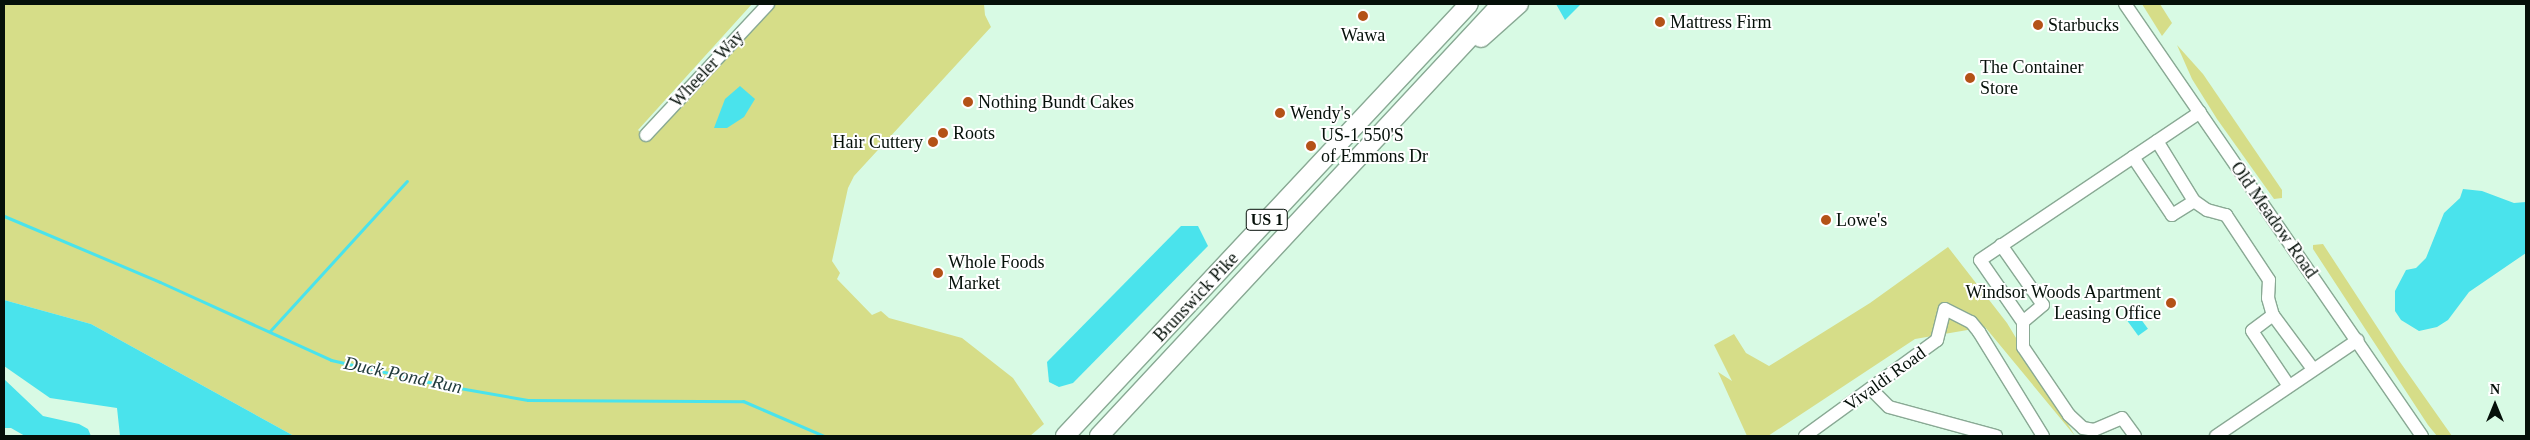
<!DOCTYPE html>
<html>
<head>
<meta charset="utf-8">
<style>
  body { margin:0 }
  #map { position:relative; width:2530px; height:440px; overflow:hidden; background:#d8fae4; font-family:Georgia,serif }
  div>[style] { position:absolute }
  .green>* { inset:0; background:#d6dd88 }
  .water>* { inset:0; background:#4ae3ec; transform-origin:0 0 }
  .stream>* { height:3px; margin:-1.5px; padding:0 1.5px; transform-origin:1.5px; border-radius:1.5px; background:#4ae3ec }
  .roads { filter:drop-shadow(1px 0 #89a994) drop-shadow(-1px 0 #89a994) drop-shadow(0 1px #89a994) drop-shadow(0 -1px #89a994) }
  .minor>* { height:12px; margin:-6px; padding:0 6px; transform-origin:6px; border-radius:6px; background:#fff }
  .highway>* { height:18px; margin:-9px; padding:0 9px; transform-origin:9px; border-radius:9px; background:#fff }
  .dots>* { width:14px; height:14px; translate:-50% -50%; box-sizing:border-box; border:2px solid #fff; border-radius:50% }
  span { translate:-50% -50%; white-space:nowrap; text-align:center; line-height:1.15; -webkit-text-stroke:4px #fff; paint-order:stroke }
  .shield-label span { padding:1px 4px; background:#fff; border:1px solid; border-radius:4px; -webkit-text-stroke-width:0 }
  .shield-label { font-size:16px; color:#051009; font-weight:700 }
  .poi-label { font-size:18px; color:#051009 }
  .left { translate:0 -50%; text-align:left }
  .right { translate:-100% -50%; text-align:right }
  .street-label { font-size:18px; color:#051009 }
  .water-label { font-size:19px; color:#223b3d; font-style:italic }
  .frame { position:absolute; inset:0; border:5px solid #051009; pointer-events:none }
  .north { position:absolute; left:2470px; top:380px; width:50px; height:50px; -webkit-text-stroke:4px #fff; paint-order:stroke; rotate:0deg; font-size:14px; font-weight:700; line-height:20px; text-align:center; color:#051009 }
  .north::after { content:''; display:block; margin:auto; width:18px; height:22px; background:#051009; clip-path:polygon(50% 0,100% 100%,50% 72%,0 100%) }
</style>
</head>
<body>
<div id="map">
  <div class="green">
    <i style="clip-path:polygon(4px 4px,752px 4px,638px 130px,645px 136px,767px 4px,984px 4px,985px 15px,991px 27px,854px 176px,848px 188px,832px 261px,840px 273px,837px 279px,872px 315px,881px 311px,889px 318px,962px 338px,1013px 378px,1044px 424px,1030px 436px,294px 436px,91px 324px,4px 300px)"></i>
    <i style="clip-path:polygon(2142px 4px,2160px 4px,2172px 23px,2162px 36px)"></i>
    <i style="clip-path:polygon(2177px 45px,2203px 74px,2282px 190px,2282px 198px,2274px 199px,2217px 119px,2192px 79px)"></i>
    <i style="clip-path:polygon(2323px 244px,2400px 362px,2452px 436px,2437px 436px,2428px 425px,2313px 249px,2313px 245px)"></i>
    <i style="clip-path:polygon(1948px 247px,2007px 323px,2075px 436px,1985px 327px,1915px 339px,1768px 436px,1747px 436px,1718px 372px,1732px 381px,1714px 345px,1734px 334px,1746px 353px,1769px 366px,1870px 303px)"></i>
  </div>
  <div class="water">
    <i style="clip-path:polygon(1556px 4px,1581px 4px,1565px 20px)"></i>
    <i style="clip-path:polygon(740px 86px,755px 99px,744px 117px,727px 128px,714px 128px,725px 99px)"></i>
    <i style="clip-path:polygon(2463px 189px,2482px 191px,2514px 203px,2526px 202px,2526px 253px,2469px 292px,2448px 320px,2437px 327px,2419px 331px,2401px 320px,2395px 311px,2395px 291px,2406px 270px,2416px 268px,2426px 258px,2444px 213px,2460px 198px)"></i>
    <i style="clip-path:polygon(1181px 226px,1198px 226px,1208px 246px,1073px 383px,1059px 387px,1049px 382px,1047px 362px)"></i>
    <i style="clip-path:polygon(4px 300px,91px 324px,294px 436px,120px 436px,117px 408px,50px 398px,4px 366px)"></i>
    <i style="left:2135px;top:311px;width:22px;height:12px;rotate:54deg"></i>
    <i style="clip-path:polygon(4px 379px,43px 416px,79px 424px,88px 429px,91px 436px,25px 436px,11px 428px,4px 428px)"></i>
  </div>
  <div class="stream">
    <i style="left:4px;top:216px;width:169px;rotate:22.9deg"></i>
    <i style="left:160px;top:282px;width:188px;rotate:24.5deg"></i>
    <i style="left:331px;top:360px;width:114px;rotate:12.7deg"></i>
    <i style="left:442px;top:385px;width:87px;rotate:9.9deg"></i>
    <i style="left:528px;top:400px;width:215px;rotate:0.3deg"></i>
    <i style="left:743px;top:401px;width:88px;rotate:23.4deg"></i>
    <i style="left:270px;top:331px;width:203px;rotate:-47.6deg"></i>
  </div>
  <div class="roads">
    <div class="minor">
      <i style="left:2125px;top:4px;width:524px;rotate:55.49deg"></i>
      <i style="left:646px;top:135px;width:179px;rotate:-47deg"></i>
      <i style="left:2157px;top:141px;width:70px;rotate:58.3deg"></i>
      <i style="left:2194px;top:201px;width:16px;rotate:35deg"></i>
      <i style="left:2207px;top:210px;width:20px;rotate:15deg"></i>
      <i style="left:2226px;top:215px;width:78px;rotate:56.5deg"></i>
      <i style="left:2269px;top:280px;width:18px;rotate:93deg"></i>
      <i style="left:2268px;top:298px;width:18px;rotate:74deg"></i>
      <i style="left:2273px;top:315px;width:67px;rotate:53.5deg"></i>
      <i style="left:2133px;top:157px;width:70px;rotate:56.1deg"></i>
      <i style="left:2172px;top:215px;width:26px;rotate:-32deg"></i>
      <i style="left:2001px;top:245px;width:73px;rotate:55deg"></i>
      <i style="left:2043px;top:305px;width:26px;rotate:140deg"></i>
      <i style="left:2023px;top:322px;width:25px;rotate:90deg"></i>
      <i style="left:2023px;top:347px;width:82px;rotate:55.9deg"></i>
      <i style="left:2069px;top:415px;width:19px;rotate:43deg"></i>
      <i style="left:2083px;top:428px;width:11px;rotate:10deg"></i>
      <i style="left:2094px;top:430px;width:30px;rotate:-23deg"></i>
      <i style="left:2122px;top:418px;width:22px;rotate:54deg"></i>
      <i style="left:2273px;top:315px;width:26px;rotate:143deg"></i>
      <i style="left:2252px;top:331px;width:66px;rotate:56.1deg"></i>
      <i style="left:2023px;top:322px;width:75px;rotate:-124.7deg"></i>
      <i style="left:1980px;top:260px;width:265px;rotate:-33.9deg"></i>
      <i style="left:1871px;top:389px;width:25px;rotate:45deg"></i>
      <i style="left:1889px;top:407px;width:111px;rotate:15.2deg"></i>
      <i style="left:1805px;top:436px;width:163px;rotate:-36deg"></i>
      <i style="left:1937px;top:340px;width:32px;rotate:-76deg"></i>
      <i style="left:1945px;top:309px;width:29px;rotate:27deg"></i>
      <i style="left:1971px;top:322px;width:13px;rotate:51deg"></i>
      <i style="left:1979px;top:332px;width:122px;rotate:58.4deg"></i>
      <i style="left:2216px;top:436px;width:171px;rotate:-34.1deg"></i>
    </div>
    <div class="highway">
      <i style="left:1481px;top:38px;width:51px;rotate:-41.8deg"></i>
      <i style="left:1065px;top:436px;width:591px;rotate:-46.92deg"></i>
      <i style="left:1099px;top:436px;width:590px;rotate:-47.06deg"></i>
    </div>
  </div>
  <div class="dots">
    <i style="left:1363px;top:16px;background:#b45217"></i>
    <i style="left:1660px;top:22px;background:#b45217"></i>
    <i style="left:2038px;top:25px;background:#b45217"></i>
    <i style="left:1970px;top:78px;background:#b45217"></i>
    <i style="left:968px;top:102px;background:#b45217"></i>
    <i style="left:1280px;top:113px;background:#b45217"></i>
    <i style="left:943px;top:133px;background:#b45217"></i>
    <i style="left:933px;top:142px;background:#b45217"></i>
    <i style="left:1311px;top:146px;background:#b45217"></i>
    <i style="left:1826px;top:220px;background:#b45217"></i>
    <i style="left:938px;top:273px;background:#b45217"></i>
    <i style="left:2171px;top:303px;background:#b45217"></i>
  </div>
  <div class="shield-label">
    <span style="left:1267px;top:220px">US 1</span>
  </div>
  <div class="poi-label">
    <span class="left" style="left:1670px;top:22px">Mattress Firm</span>
    <span class="left" style="left:2048px;top:25px">Starbucks</span>
    <span style="left:1363px;top:35px">Wawa</span>
    <span class="left" style="left:1980px;top:78px">The Container<br>Store</span>
    <span class="left" style="left:978px;top:102px">Nothing Bundt Cakes</span>
    <span class="left" style="left:1290px;top:113px">Wendy's</span>
    <span class="left" style="left:953px;top:133px">Roots</span>
    <span class="left" style="left:1321px;top:146px">US-1 550'S<br>of Emmons Dr</span>
    <span class="right" style="left:923px;top:142px">Hair Cuttery</span>
    <span class="left" style="left:1836px;top:220px">Lowe's</span>
    <span class="left" style="left:948px;top:273px">Whole Foods<br>Market</span>
    <span class="right" style="left:2161px;top:303px">Windsor Woods Apartment<br>Leasing Office</span>
  </div>
  <div class="street-label">
    <span style="left:707px;top:69px;rotate:-47deg">Wheeler Way</span>
    <span style="left:2274px;top:220px;rotate:55deg">Old Meadow Road</span>
    <span style="left:1196px;top:297px;rotate:-47deg">Brunswick Pike</span>
    <span style="left:1885px;top:379px;rotate:-36deg">Vivaldi Road</span>
  </div>
  <div class="water-label">
    <span style="left:403px;top:375px;rotate:12deg">Duck Pond Run</span>
  </div>
  <div class="frame"></div>
  <div class="north">N</div>
</div>
</body>
</html>
